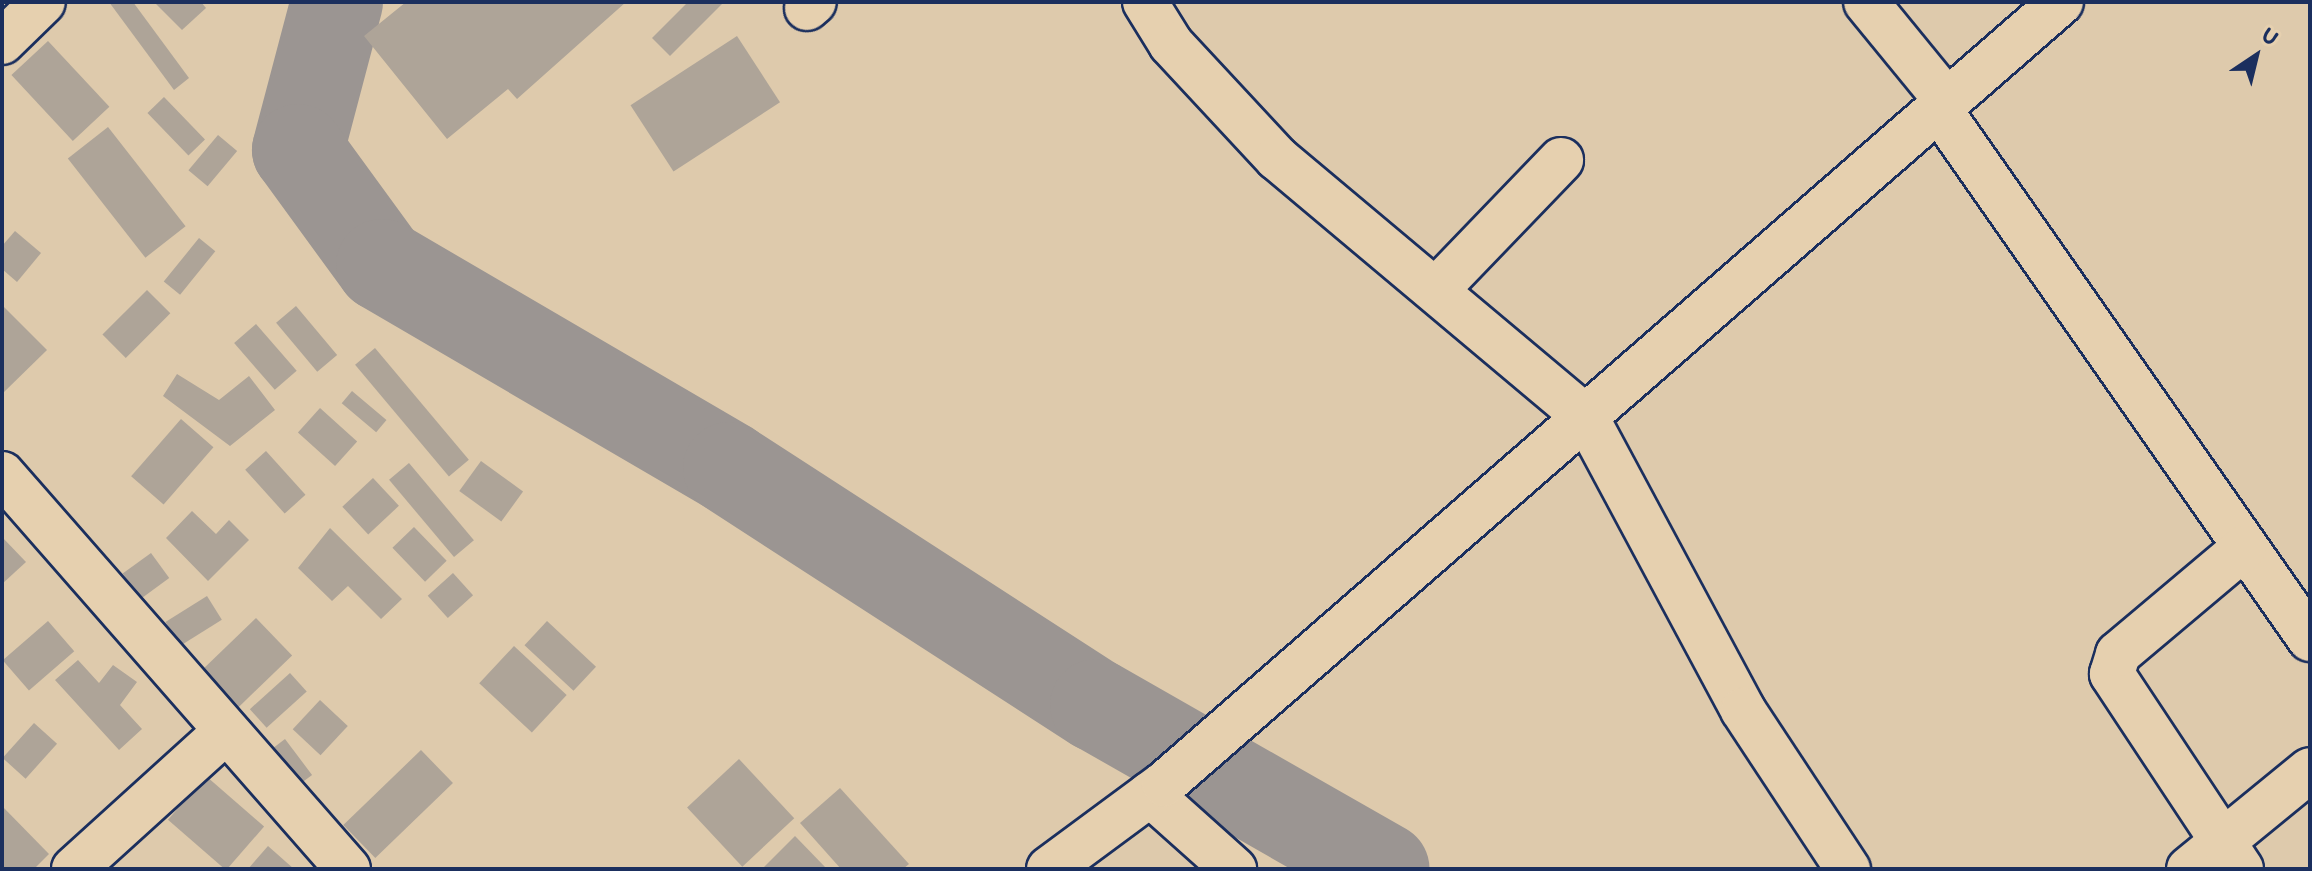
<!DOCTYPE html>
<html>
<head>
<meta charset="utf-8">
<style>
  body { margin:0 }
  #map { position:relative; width:2312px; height:871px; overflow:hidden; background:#decaac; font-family:Itim,sans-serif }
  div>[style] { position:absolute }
  .river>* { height:92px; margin:-46px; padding:0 46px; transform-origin:46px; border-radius:46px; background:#9b9592 }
  .building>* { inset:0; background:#aea498; transform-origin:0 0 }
  .roads { filter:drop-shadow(2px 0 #1b2f5e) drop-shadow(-2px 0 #1b2f5e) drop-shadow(0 2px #1b2f5e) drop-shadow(0 -2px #1b2f5e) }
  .street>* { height:44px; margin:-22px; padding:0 22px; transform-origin:22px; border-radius:22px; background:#e6d0af }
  span { translate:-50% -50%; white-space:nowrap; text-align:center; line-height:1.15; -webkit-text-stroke:8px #e6d0af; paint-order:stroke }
  .frame { position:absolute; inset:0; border:4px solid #1b2f5e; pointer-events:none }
  .north { position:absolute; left:2216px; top:16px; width:80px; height:80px; -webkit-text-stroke:6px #e6d0af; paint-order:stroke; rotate:35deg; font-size:22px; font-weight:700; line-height:32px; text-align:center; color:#1b2f5e }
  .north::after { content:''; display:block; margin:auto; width:28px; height:36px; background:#1b2f5e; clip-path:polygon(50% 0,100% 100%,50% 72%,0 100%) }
</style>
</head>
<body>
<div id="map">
  <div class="river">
    <i style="left:337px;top:2px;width:153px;rotate:104.8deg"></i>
    <i style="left:298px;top:150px;width:142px;rotate:53.9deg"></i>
    <i style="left:382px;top:265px;width:402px;rotate:30.3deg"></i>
    <i style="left:729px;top:468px;width:437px;rotate:32.9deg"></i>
    <i style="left:1096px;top:705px;width:331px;rotate:29.7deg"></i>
  </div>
  <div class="building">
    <i style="clip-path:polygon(109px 2px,133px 2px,189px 78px,174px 90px)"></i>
    <i style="clip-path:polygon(154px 2px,201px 2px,206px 8px,182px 30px)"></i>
    <i style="clip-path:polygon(406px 2px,626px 2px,517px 99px,508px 89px,447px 139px,364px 36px)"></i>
    <i style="clip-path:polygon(688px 2px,724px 2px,670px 56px,652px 38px)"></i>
    <i style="left:737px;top:36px;width:79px;height:127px;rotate:57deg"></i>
    <i style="left:48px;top:41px;width:90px;height:50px;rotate:47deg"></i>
    <i style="left:164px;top:97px;width:59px;height:23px;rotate:46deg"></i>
    <i style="left:108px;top:127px;width:126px;height:51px;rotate:52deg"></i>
    <i style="left:218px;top:135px;width:25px;height:46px;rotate:40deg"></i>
    <i style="clip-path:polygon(15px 231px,41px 253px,17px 282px,2px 269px,2px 246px)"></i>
    <i style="left:199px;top:238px;width:21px;height:56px;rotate:39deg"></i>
    <i style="left:147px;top:290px;width:33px;height:63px;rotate:45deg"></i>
    <i style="clip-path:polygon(2px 305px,47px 350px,2px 394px)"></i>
    <i style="left:296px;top:306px;width:64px;height:26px;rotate:50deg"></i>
    <i style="left:256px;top:324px;width:62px;height:29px;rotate:49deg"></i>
    <i style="left:375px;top:348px;width:146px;height:26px;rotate:50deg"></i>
    <i style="clip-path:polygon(177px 374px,219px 400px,249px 376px,275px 410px,230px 446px,163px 396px)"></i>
    <i style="left:352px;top:391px;width:45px;height:16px;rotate:40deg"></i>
    <i style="left:320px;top:408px;width:50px;height:33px;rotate:42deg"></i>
    <i style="left:181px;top:419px;width:43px;height:76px;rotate:41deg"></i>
    <i style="left:266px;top:451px;width:59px;height:28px;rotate:48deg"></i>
    <i style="left:481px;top:461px;width:52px;height:37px;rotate:36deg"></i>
    <i style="left:409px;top:463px;width:101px;height:26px;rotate:50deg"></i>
    <i style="left:373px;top:478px;width:38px;height:42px;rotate:47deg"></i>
    <i style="clip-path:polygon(192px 511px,216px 534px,229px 520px,249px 540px,208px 581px,166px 538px)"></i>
    <i style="left:414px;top:527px;width:47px;height:30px;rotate:46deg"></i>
    <i style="clip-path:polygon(330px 528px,402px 599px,381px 619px,348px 586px,332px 601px,298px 568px)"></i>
    <i style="clip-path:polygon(2px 537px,26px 562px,2px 584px)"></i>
    <i style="left:151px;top:553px;width:31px;height:35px;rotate:54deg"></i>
    <i style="left:453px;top:573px;width:30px;height:34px;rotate:48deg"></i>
    <i style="left:207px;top:596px;width:28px;height:49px;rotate:58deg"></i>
    <i style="left:256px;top:618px;width:52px;height:76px;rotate:46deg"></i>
    <i style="left:48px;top:621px;width:40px;height:60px;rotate:49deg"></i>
    <i style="left:547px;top:621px;width:67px;height:33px;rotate:43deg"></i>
    <i style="left:514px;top:646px;width:72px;height:51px;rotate:43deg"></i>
    <i style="clip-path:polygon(78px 660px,99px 683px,113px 665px,137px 682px,120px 705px,142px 729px,119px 750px,55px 680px)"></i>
    <i style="left:290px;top:673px;width:25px;height:54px;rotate:48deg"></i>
    <i style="left:320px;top:700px;width:38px;height:40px;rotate:43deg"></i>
    <i style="left:34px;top:723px;width:31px;height:47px;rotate:42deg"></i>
    <i style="left:285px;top:739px;width:45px;height:14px;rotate:53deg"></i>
    <i style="left:421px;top:750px;width:46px;height:108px;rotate:46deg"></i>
    <i style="left:739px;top:759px;width:81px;height:71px;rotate:47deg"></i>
    <i style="left:206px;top:776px;width:77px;height:58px;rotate:41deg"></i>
    <i style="clip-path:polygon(840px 788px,909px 864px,903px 869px,841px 869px,800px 823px)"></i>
    <i style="clip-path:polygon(2px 806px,49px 854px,34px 869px,2px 869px)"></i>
    <i style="clip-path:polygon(795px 836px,827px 869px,762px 869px)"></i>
    <i style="clip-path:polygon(268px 846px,294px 869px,248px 869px)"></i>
  </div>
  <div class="roads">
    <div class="street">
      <i style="left:1145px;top:2px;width:49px;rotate:58.2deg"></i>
      <i style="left:1171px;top:44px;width:156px;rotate:47.1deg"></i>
      <i style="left:1277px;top:158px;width:403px;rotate:40deg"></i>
      <i style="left:1586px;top:417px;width:332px;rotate:61.8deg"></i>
      <i style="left:1743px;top:710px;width:191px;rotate:56.6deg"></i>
      <i style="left:1866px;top:2px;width:128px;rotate:50.7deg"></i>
      <i style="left:807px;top:8px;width:9px;rotate:-41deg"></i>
      <i style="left:2px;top:42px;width:57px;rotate:-44.3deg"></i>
      <i style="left:1939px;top:109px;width:647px;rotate:55.01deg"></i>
      <i style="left:1437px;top:289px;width:179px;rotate:-46.1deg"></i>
      <i style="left:2px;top:474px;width:525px;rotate:48.78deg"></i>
      <i style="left:1150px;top:794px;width:113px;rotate:41.8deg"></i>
      <i style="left:74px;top:869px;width:205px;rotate:-42.2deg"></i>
      <i style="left:1049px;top:869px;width:143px;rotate:-36.5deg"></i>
      <i style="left:1164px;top:784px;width:1190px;rotate:-41.08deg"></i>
      <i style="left:2189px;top:869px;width:156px;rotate:-39.3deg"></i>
      <i style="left:2241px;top:869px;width:234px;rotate:-123.5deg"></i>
      <i style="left:2112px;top:674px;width:21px;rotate:-73deg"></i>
      <i style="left:2118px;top:654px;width:165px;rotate:-40.1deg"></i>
    </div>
  </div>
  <div class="frame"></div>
  <div class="north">U</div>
</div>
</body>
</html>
